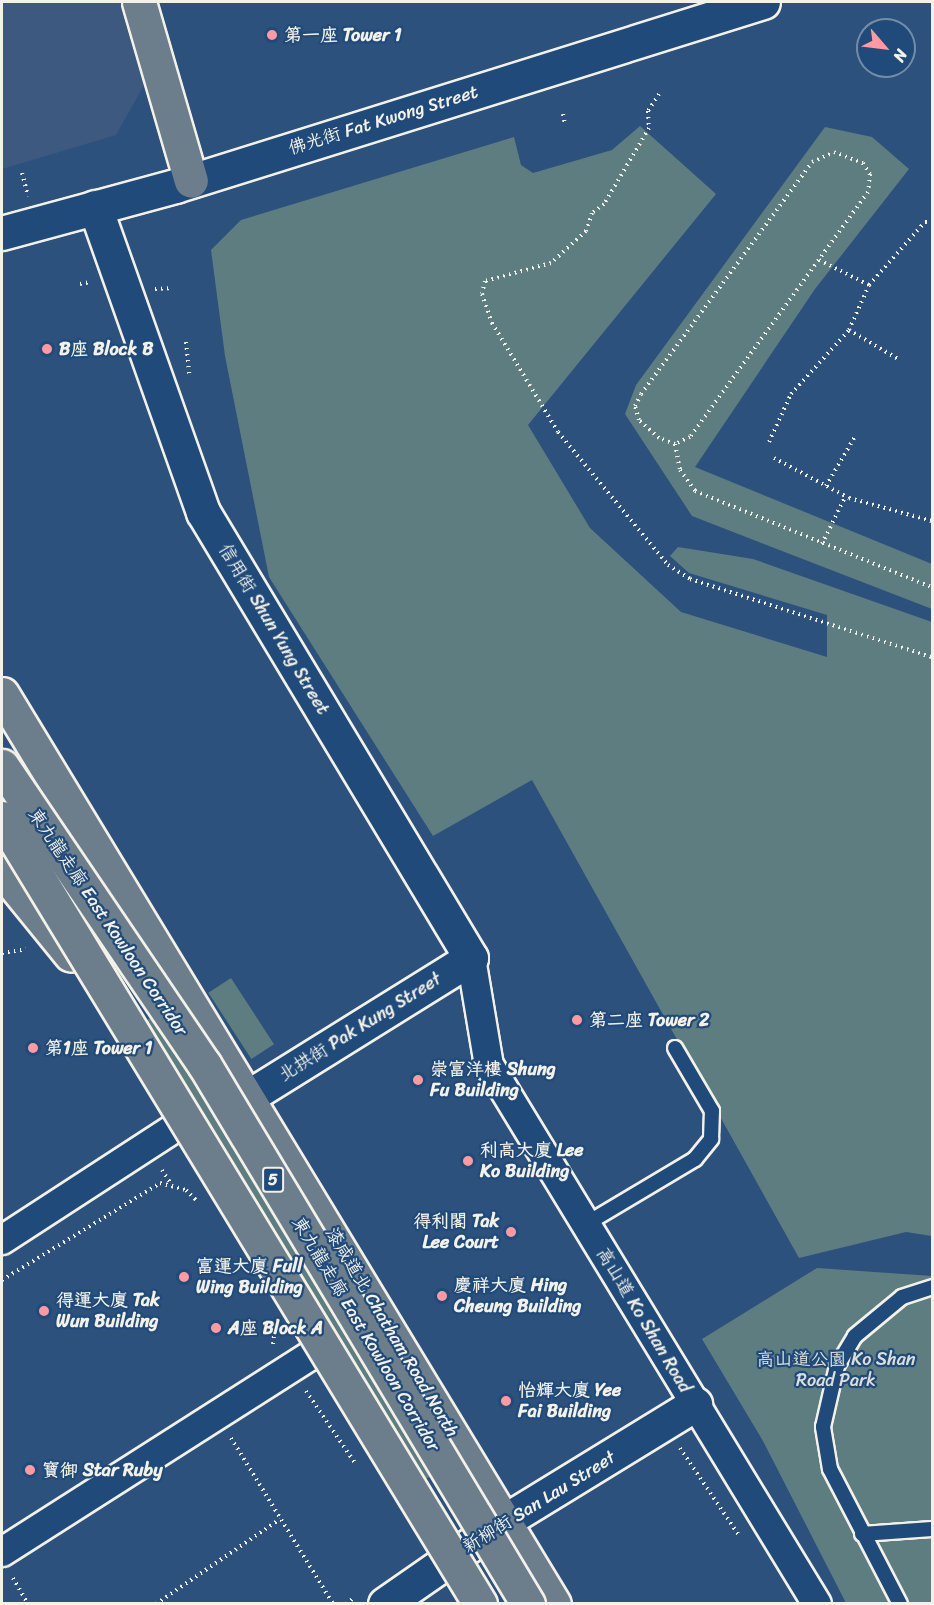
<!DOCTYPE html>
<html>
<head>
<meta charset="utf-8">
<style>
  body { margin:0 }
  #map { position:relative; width:934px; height:1605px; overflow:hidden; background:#2d517d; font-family:Sriracha,"LXGW WenKai TC",sans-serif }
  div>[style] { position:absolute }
  .built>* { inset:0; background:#3e5980 }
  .green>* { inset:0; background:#5d7d81; transform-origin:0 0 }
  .path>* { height:4px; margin-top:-2px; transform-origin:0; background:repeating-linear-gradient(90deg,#f4f1e8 0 1.5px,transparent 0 6px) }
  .roads { filter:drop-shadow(2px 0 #f4f1e8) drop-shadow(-2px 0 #f4f1e8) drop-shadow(0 2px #f4f1e8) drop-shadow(0 -2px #f4f1e8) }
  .service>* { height:14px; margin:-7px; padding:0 7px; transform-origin:7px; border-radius:7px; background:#1f4a7a }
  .minor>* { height:28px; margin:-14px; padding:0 14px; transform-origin:14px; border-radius:14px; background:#1f4a7a }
  .tertiary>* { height:33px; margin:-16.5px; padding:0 16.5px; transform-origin:16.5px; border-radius:16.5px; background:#1f4a7a }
  .secondary>* { height:33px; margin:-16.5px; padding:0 16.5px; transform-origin:16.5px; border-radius:16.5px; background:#1f4a7a }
  .primary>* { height:33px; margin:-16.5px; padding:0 16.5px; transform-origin:16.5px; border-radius:16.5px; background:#6c7d8c }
  .trunk>* { height:33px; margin:-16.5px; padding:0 16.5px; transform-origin:16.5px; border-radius:16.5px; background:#6c7d8c }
  .bridges { filter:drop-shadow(2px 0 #f4f1e8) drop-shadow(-2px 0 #f4f1e8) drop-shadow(0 2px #f4f1e8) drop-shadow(0 -2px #f4f1e8) }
  .trunk-bridge>* { height:33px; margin:-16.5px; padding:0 16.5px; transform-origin:16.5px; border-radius:16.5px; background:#6c7d8c }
  .dots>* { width:16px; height:16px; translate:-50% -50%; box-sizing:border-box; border:3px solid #1f4a7a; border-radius:50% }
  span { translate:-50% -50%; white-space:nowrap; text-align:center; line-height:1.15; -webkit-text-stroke:4.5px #1f4a7a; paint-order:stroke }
  .shield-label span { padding:2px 4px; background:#1f4a7a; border:2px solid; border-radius:4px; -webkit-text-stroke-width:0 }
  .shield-label { font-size:16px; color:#f4f1e8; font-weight:700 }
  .poi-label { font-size:18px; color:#f4f1e8; font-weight:700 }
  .left { translate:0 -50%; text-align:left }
  .right { translate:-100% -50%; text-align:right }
  .street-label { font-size:18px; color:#f4f1e8 }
  .park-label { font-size:18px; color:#dde0d9 }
  .frame { position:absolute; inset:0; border:3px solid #f4f1e8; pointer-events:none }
  .north { position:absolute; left:856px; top:18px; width:60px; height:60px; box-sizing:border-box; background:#1f4a7a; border:2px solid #748da6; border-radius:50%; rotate:118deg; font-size:16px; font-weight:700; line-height:24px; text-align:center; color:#f4f1e8 }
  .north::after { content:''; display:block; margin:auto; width:21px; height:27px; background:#ff9aa2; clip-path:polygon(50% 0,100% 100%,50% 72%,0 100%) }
</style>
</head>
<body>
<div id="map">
  <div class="built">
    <i style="clip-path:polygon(2px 2px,121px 2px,144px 85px,116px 135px,2px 169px)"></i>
  </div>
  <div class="green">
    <i style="clip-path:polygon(640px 126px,716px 194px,528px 425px,590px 528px,681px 612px,827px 657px,827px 615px,689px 573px,670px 556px,678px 547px,753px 559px,932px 622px,932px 1236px,906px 1232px,799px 1258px,532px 780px,433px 836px,269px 577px,225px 356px,211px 250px,241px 220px,514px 137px,521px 165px,533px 173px,612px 150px)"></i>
    <i style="clip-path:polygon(825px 127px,872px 137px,909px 169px,815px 289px,695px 467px,932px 564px,932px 609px,692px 516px,625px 414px,636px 385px)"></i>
    <i style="left:231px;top:978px;width:79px;height:27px;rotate:57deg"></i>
    <i style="left:167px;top:1008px;width:537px;height:27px;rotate:59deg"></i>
    <i style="clip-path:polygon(817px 1268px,932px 1276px,932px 1603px,846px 1603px,763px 1441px,702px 1339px)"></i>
  </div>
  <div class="path">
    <i style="left:659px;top:94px;width:20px;rotate:123deg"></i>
    <i style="left:648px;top:111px;width:17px;rotate:87deg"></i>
    <i style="left:649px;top:128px;width:88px;rotate:120.6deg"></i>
    <i style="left:604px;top:204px;width:15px;rotate:143deg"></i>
    <i style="left:592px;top:213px;width:19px;rotate:108deg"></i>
    <i style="left:586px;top:231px;width:47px;rotate:137.6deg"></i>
    <i style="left:551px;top:263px;width:68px;rotate:164.7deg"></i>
    <i style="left:485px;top:281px;width:13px;rotate:103deg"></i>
    <i style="left:482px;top:294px;width:31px;rotate:71deg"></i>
    <i style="left:492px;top:323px;width:127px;rotate:58.8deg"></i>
    <i style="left:558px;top:432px;width:173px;rotate:50.4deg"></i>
    <i style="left:668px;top:565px;width:26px;rotate:32deg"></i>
    <i style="left:690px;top:579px;width:254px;rotate:17.9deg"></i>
    <i style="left:563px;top:114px;width:10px;rotate:79deg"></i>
    <i style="left:834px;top:152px;width:31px;rotate:21deg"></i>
    <i style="left:863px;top:163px;width:13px;rotate:58deg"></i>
    <i style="left:870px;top:174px;width:18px;rotate:96deg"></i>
    <i style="left:868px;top:192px;width:303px;rotate:126deg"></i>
    <i style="left:690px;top:437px;width:17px;rotate:155deg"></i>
    <i style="left:675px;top:444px;width:17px;rotate:-159deg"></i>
    <i style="left:659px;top:438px;width:27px;rotate:-138deg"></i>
    <i style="left:639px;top:420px;width:15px;rotate:-106deg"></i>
    <i style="left:635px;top:406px;width:13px;rotate:-63deg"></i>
    <i style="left:641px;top:394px;width:288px;rotate:-53.6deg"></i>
    <i style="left:812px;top:162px;width:24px;rotate:-24deg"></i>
    <i style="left:22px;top:173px;width:24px;rotate:75deg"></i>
    <i style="left:819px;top:260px;width:56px;rotate:26.6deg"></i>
    <i style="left:80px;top:284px;width:11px;rotate:-10deg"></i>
    <i style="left:155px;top:289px;width:18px;rotate:-3deg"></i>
    <i style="left:849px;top:330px;width:59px;rotate:30.5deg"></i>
    <i style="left:186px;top:342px;width:36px;rotate:84deg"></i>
    <i style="left:769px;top:442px;width:53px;rotate:-65.4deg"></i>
    <i style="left:791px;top:394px;width:86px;rotate:-47.8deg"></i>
    <i style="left:849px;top:330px;width:49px;rotate:-66deg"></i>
    <i style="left:869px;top:285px;width:84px;rotate:-48.4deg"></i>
    <i style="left:925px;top:222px;width:7px"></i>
    <i style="left:675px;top:444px;width:26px;rotate:79deg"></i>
    <i style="left:680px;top:470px;width:26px;rotate:54deg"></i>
    <i style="left:695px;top:491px;width:256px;rotate:22.1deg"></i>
    <i style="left:774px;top:458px;width:85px;rotate:28.1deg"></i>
    <i style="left:849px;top:498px;width:86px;rotate:15.5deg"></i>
    <i style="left:826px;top:486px;width:56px;rotate:-59.7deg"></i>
    <i style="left:822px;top:544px;width:52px;rotate:-63.9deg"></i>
    <i style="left:2px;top:953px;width:24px;rotate:-9deg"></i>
    <i style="left:162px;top:1170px;width:17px;rotate:57deg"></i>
    <i style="left:2px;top:1280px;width:185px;rotate:-31.5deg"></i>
    <i style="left:160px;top:1183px;width:27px;rotate:15deg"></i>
    <i style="left:186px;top:1190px;width:14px;rotate:45deg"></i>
    <i style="left:273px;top:1344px;width:16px;rotate:-83deg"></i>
    <i style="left:306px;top:1391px;width:87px;rotate:55.8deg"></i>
    <i style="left:231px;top:1438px;width:195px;rotate:58.4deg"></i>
    <i style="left:680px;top:1448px;width:104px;rotate:56deg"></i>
    <i style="left:13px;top:1578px;width:30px;rotate:60deg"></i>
    <i style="left:156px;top:1604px;width:150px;rotate:-34.4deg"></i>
    <i style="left:346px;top:1604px;width:11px;rotate:-38deg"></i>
  </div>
  <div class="roads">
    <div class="service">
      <i style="left:586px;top:1224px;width:127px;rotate:-30.8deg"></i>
      <i style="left:695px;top:1159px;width:26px;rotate:-51deg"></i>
      <i style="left:711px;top:1139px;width:28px;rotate:-88deg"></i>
      <i style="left:712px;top:1111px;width:73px;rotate:-120.4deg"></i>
      <i style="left:862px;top:1534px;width:70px;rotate:-4.1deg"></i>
      <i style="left:900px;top:1604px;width:152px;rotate:-117.4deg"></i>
      <i style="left:830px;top:1469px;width:43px;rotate:-99.5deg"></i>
      <i style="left:823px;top:1427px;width:63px;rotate:-77.1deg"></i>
      <i style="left:837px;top:1366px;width:35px;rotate:-59deg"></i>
      <i style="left:855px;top:1336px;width:61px;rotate:-39.7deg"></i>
      <i style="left:902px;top:1297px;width:32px;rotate:-18deg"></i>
    </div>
    <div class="minor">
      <i style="left:471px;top:958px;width:109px;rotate:80.5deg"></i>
      <i style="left:489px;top:1065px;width:631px;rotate:58.68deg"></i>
      <i style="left:2px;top:1240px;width:204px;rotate:-33deg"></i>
      <i style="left:2px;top:1552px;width:366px;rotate:-32.5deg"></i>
    </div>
    <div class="tertiary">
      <i style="left:95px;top:207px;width:324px;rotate:70.5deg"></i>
      <i style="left:203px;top:512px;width:520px;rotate:59deg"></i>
      <i style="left:471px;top:958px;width:263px;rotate:148.1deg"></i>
      <i style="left:506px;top:1520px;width:222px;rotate:-31.5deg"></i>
    </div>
    <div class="secondary">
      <i style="left:2px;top:233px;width:179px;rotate:-15.2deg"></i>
      <i style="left:175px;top:186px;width:616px;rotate:-17.38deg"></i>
      <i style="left:385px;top:1604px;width:147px;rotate:-34.8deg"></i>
    </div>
    <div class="primary">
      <i style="left:2px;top:694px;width:1064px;rotate:58.76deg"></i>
      <i style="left:2px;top:870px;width:109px;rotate:50.9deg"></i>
    </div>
    <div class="trunk">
      <i style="left:139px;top:2px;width:186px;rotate:73.8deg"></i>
    </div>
  </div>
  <div class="bridges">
    <div class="trunk-bridge">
      <i style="left:2px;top:766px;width:360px;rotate:55.9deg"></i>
      <i style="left:204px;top:1064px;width:630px;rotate:59.04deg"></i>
      <i style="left:2px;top:818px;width:920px;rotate:58.69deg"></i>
    </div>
  </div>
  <div class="dots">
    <i style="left:272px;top:35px;background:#ff9aa2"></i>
    <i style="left:47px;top:349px;background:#ff9aa2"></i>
    <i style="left:577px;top:1020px;background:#ff9aa2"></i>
    <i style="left:33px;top:1048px;background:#ff9aa2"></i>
    <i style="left:418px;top:1080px;background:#ff9aa2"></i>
    <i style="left:468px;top:1161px;background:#ff9aa2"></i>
    <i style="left:511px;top:1232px;background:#ff9aa2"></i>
    <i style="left:184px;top:1277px;background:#ff9aa2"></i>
    <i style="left:442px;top:1296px;background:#ff9aa2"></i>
    <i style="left:44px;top:1311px;background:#ff9aa2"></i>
    <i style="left:216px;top:1328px;background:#ff9aa2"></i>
    <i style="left:506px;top:1401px;background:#ff9aa2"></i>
    <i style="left:30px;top:1470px;background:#ff9aa2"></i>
  </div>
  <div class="shield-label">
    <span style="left:273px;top:1180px">5</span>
  </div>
  <div class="poi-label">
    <span class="left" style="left:284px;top:35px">第一座 Tower 1</span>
    <span class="left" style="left:59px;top:349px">B座 Block B</span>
    <span class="left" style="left:589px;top:1020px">第二座 Tower 2</span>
    <span class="left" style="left:45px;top:1048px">第1座 Tower 1</span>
    <span class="left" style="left:430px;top:1080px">崇富洋樓 Shung<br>Fu Building</span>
    <span class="left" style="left:480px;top:1161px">利高大廈 Lee<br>Ko Building</span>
    <span class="right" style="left:499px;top:1232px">得利閣 Tak<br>Lee Court</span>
    <span class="left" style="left:196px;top:1277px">富運大廈 Full<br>Wing Building</span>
    <span class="left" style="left:454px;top:1296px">慶祥大廈 Hing<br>Cheung Building</span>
    <span class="left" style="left:56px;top:1311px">得運大廈 Tak<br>Wun Building</span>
    <span class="left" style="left:228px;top:1328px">A座 Block A</span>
    <span class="left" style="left:518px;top:1401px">怡輝大廈 Yee<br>Fai Building</span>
    <span class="left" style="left:42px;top:1470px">寶御 Star Ruby</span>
  </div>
  <div class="street-label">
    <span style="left:383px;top:120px;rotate:-17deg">佛光街 Fat Kwong Street</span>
    <span style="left:274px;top:629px;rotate:59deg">信用街 Shun Yung Street</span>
    <span style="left:108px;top:922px;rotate:56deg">東九龍走廊 East Kowloon Corridor</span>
    <span style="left:360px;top:1027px;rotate:-32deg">北拱街 Pak Kung Street</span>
    <span style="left:644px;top:1320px;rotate:59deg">高山道 Ko Shan Road</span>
    <span style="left:392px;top:1332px;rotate:59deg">漆咸道北 Chatham Road North</span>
    <span style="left:366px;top:1334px;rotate:59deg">東九龍走廊 East Kowloon Corridor</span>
    <span style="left:539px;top:1502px;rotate:-32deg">新柳街 San Lau Street</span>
  </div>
  <div class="park-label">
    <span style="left:836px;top:1370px">高山道公園 Ko Shan<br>Road Park</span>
  </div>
  <div class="frame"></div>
  <div class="north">N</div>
</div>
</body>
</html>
